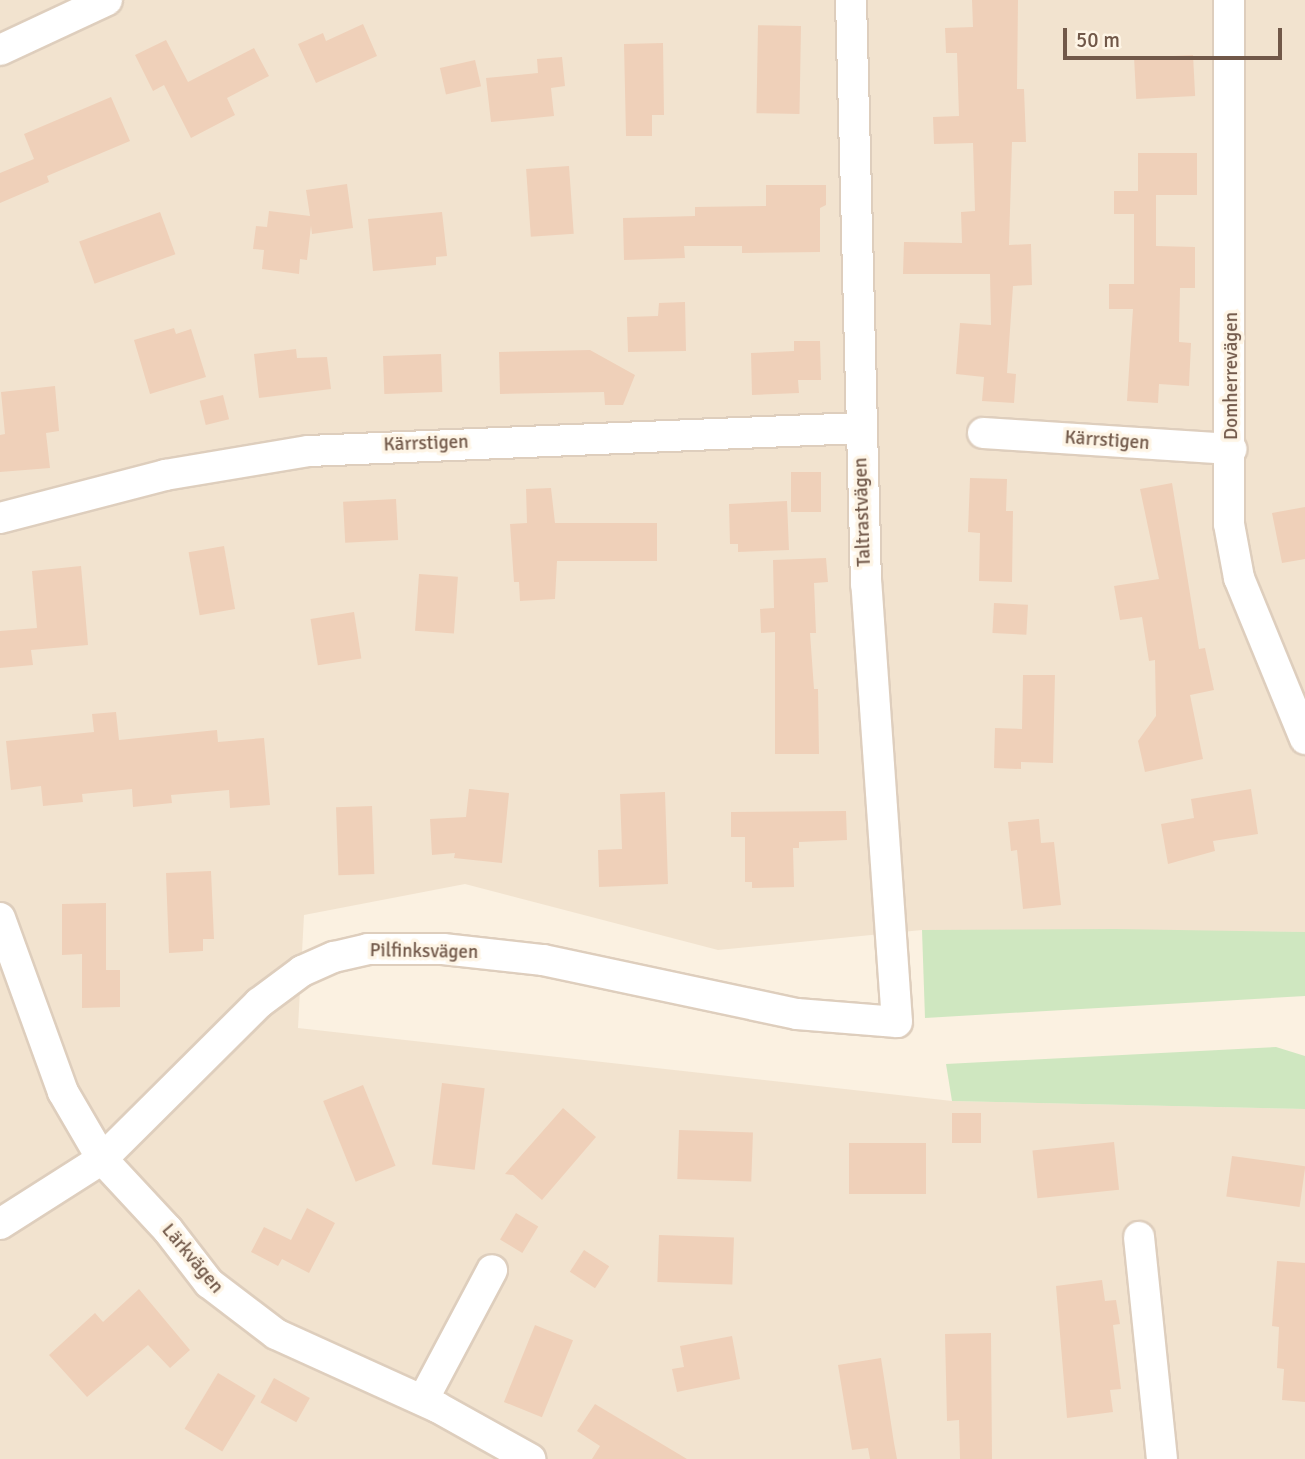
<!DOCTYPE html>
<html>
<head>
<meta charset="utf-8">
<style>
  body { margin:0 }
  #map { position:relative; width:1305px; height:1459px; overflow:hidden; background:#fbf1e1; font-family:Signika,sans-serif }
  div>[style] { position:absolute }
  .residential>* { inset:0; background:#f2e3cf }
  .green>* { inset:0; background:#cfe7c0 }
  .building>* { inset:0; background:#efd0b9; transform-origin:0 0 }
  .roads { filter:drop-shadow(2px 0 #decebd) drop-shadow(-2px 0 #decebd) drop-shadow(0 2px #decebd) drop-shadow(0 -2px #decebd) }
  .minor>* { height:30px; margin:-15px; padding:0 15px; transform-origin:15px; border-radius:15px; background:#fff }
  span { translate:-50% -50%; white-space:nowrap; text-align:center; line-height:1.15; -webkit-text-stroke:7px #fef5e6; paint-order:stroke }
  .street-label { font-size:19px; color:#715849 }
  .scale { position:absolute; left:1063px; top:28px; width:219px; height:32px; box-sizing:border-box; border:4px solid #715849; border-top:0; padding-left:9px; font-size:21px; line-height:24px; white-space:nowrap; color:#715849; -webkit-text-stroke:5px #fef5e6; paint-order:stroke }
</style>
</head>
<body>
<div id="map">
  <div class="residential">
    <i style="clip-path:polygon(0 0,1305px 0,1305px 932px,922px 930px,718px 950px,465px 884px,304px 915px,298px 1028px,952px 1101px,1305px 1109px,1305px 1459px,0 1459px)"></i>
  </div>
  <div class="green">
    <i style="clip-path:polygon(1115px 929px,1305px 932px,1305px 996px,925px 1018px,922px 930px)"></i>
    <i style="clip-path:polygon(1276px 1047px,1305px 1056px,1305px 1109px,952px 1101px,946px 1064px)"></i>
  </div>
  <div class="building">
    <i style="clip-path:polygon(972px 0,1018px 0,1017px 89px,1024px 89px,1026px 142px,1012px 142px,1009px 245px,1031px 244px,1032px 285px,1013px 286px,1007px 373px,1016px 374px,1014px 403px,982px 401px,984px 377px,956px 374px,960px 323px,991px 325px,990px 274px,903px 274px,904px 242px,962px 243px,961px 212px,975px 211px,973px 143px,934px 144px,933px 117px,959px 116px,957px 53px,946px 53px,945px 28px,973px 27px)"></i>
    <i style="clip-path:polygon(363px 24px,377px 56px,316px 83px,298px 44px,323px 33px,326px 41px)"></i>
    <i style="left:801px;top:26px;width:88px;height:43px;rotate:91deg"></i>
    <i style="clip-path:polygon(166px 40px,188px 82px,254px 48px,269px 76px,227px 98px,235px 115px,191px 138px,164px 85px,153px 91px,135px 55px)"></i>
    <i style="clip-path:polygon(663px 43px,664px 115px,652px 115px,652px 136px,626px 136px,624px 44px)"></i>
    <i style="left:1193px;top:55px;width:41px;height:59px;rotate:87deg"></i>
    <i style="clip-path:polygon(562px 57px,565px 86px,551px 88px,554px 116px,491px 122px,486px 78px,538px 73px,537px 59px)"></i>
    <i style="left:475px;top:60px;width:27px;height:36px;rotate:77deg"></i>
    <i style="clip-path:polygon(111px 97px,130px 141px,47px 176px,49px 182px,0 203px,0 173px,34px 159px,24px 134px)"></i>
    <i style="clip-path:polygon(1138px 153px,1197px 153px,1197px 195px,1156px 195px,1156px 246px,1195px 247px,1195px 288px,1180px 288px,1179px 342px,1191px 343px,1189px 386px,1159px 384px,1158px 403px,1127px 401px,1133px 309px,1109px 309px,1109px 284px,1134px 284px,1134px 214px,1114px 214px,1114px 191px,1138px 191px)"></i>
    <i style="left:569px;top:166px;width:68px;height:43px;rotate:86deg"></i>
    <i style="clip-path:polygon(347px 184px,353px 228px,312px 234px,311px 226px,307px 260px,300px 259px,299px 274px,262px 269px,264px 250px,253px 249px,256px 226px,267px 227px,269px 211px,310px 216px,306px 190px)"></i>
    <i style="clip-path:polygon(766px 185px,826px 185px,826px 205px,820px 208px,820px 252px,742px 253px,742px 246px,684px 246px,685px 258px,624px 260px,623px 218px,695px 216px,695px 207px,766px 206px)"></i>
    <i style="left:160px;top:212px;width:45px;height:86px;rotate:70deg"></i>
    <i style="clip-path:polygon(442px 212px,447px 256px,436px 257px,436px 265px,373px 271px,368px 219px)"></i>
    <i style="clip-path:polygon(685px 302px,686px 351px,628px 352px,627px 317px,658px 316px,659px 303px)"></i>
    <i style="clip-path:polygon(174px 328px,176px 334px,191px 329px,206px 377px,150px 394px,134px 340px)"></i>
    <i style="clip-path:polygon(794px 341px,820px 341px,821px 380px,798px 380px,799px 393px,752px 395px,751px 353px,794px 351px)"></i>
    <i style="clip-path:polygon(296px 349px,297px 358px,327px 357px,331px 389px,259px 398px,254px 354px)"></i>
    <i style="clip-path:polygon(590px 350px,635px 375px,623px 405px,605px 405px,604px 392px,500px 394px,499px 352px)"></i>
    <i style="left:441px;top:354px;width:38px;height:58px;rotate:88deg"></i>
    <i style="clip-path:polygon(55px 386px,59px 431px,46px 433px,50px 468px,0 472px,0 435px,5px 434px,1px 392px)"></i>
    <i style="left:223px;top:395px;width:25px;height:24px;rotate:76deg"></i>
    <i style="left:791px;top:472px;width:30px;height:40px"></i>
    <i style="clip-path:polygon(970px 478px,1007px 479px,1006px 511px,1013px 511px,1012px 582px,979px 581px,980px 533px,968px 532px)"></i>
    <i style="clip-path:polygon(1172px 483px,1199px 649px,1205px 648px,1214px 690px,1190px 695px,1203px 759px,1145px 772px,1138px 741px,1156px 716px,1155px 660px,1149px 661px,1142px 617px,1120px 620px,1114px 586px,1159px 579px,1140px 489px)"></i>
    <i style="clip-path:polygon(551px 488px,555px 523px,657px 523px,657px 561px,557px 561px,555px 599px,520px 601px,519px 582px,514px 582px,510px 524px,527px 523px,526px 489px)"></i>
    <i style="left:396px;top:499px;width:41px;height:53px;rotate:87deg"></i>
    <i style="clip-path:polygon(787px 501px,789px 550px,738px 552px,738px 544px,730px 544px,729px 504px)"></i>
    <i style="clip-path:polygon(1305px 507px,1305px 559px,1282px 563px,1272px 513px)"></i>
    <i style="left:224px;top:546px;width:64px;height:36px;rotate:80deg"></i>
    <i style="clip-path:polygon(826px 558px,828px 582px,814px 583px,816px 633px,810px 633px,814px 689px,818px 689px,819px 754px,775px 754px,775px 632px,761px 633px,760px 609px,774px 608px,773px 560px)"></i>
    <i style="clip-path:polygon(81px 566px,88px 645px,31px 650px,33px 665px,0 668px,0 631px,37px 628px,32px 571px)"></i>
    <i style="left:419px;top:574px;width:39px;height:57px;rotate:4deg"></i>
    <i style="left:994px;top:603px;width:34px;height:30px;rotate:3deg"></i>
    <i style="left:354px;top:612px;width:47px;height:44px;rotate:81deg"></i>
    <i style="clip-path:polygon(1023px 675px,1055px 675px,1053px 763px,1021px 762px,1021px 769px,994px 768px,995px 728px,1022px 729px)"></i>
    <i style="clip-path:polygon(116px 712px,119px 740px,217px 730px,218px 742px,264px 738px,270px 805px,230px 808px,229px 790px,171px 795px,172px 803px,133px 807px,132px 789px,82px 794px,83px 802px,43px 806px,41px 786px,11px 790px,6px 741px,94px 732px,92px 714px)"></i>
    <i style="clip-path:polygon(469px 789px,509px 793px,502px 863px,454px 858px,455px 853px,432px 855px,430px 819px,466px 817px)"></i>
    <i style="clip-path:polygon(1251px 789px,1258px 834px,1213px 841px,1215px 851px,1168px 864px,1161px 824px,1194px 818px,1191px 799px)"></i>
    <i style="clip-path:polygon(665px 792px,668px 884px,599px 887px,598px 850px,622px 849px,620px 794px)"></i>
    <i style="left:372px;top:806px;width:68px;height:36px;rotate:88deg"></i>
    <i style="clip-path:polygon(846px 811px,847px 840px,799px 842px,799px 848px,793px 848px,794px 887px,752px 888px,752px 882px,745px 882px,745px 837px,731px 837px,731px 812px)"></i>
    <i style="clip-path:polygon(1039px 819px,1041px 843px,1054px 842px,1061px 905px,1023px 909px,1017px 850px,1011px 851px,1008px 822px)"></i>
    <i style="clip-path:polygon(211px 871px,214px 939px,203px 939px,203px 951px,169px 953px,166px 873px)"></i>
    <i style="clip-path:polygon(106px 903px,106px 970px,120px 970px,120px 1007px,82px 1008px,82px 954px,62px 955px,62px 904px)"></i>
    <i style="left:442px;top:1083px;width:43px;height:82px;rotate:7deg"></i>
    <i style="left:363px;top:1085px;width:87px;height:43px;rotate:68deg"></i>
    <i style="clip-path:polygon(563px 1108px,596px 1137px,542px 1200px,513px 1175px,505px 1174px)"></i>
    <i style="left:952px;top:1113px;width:29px;height:30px"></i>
    <i style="left:679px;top:1130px;width:74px;height:49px;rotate:2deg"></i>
    <i style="left:1114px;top:1142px;width:48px;height:82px;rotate:84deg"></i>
    <i style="left:849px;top:1143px;width:77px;height:51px"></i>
    <i style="left:1232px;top:1156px;width:74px;height:41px;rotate:8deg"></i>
    <i style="clip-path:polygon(307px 1208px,335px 1223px,309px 1273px,282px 1259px,278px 1266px,251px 1252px,264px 1227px,291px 1240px)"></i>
    <i style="left:516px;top:1213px;width:26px;height:31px;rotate:31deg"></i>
    <i style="left:659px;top:1235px;width:75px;height:47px;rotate:2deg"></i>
    <i style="left:584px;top:1250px;width:30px;height:26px;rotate:33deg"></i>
    <i style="clip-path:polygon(1277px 1261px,1305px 1263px,1305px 1402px,1282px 1400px,1284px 1369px,1277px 1368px,1279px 1327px,1272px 1326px)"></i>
    <i style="clip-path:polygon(1102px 1280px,1105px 1301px,1116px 1300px,1120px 1324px,1113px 1325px,1121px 1389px,1110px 1390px,1113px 1412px,1067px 1418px,1056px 1286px)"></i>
    <i style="clip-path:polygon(139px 1289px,190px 1350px,170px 1368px,148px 1345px,87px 1397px,49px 1355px,95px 1313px,103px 1322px)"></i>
    <i style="left:535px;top:1325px;width:41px;height:83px;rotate:22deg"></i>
    <i style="clip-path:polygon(991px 1333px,992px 1459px,960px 1459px,959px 1420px,947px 1421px,945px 1334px)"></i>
    <i style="clip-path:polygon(732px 1336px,740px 1379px,677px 1392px,672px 1369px,684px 1367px,680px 1346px)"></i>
    <i style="clip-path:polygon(881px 1358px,894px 1443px,897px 1459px,870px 1459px,868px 1448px,852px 1450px,838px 1365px)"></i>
    <i style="left:218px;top:1373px;width:44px;height:65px;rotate:31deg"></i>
    <i style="left:274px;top:1378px;width:41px;height:28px;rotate:29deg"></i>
    <i style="clip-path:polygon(595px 1404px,610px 1413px,687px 1459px,592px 1459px,600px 1446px,577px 1431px)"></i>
  </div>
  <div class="roads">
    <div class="minor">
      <i style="left:1229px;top:0;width:524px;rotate:90deg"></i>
      <i style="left:1229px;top:524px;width:55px;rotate:79.5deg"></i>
      <i style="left:1239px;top:578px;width:174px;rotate:67.7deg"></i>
      <i style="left:0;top:50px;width:118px;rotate:-25deg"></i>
      <i style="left:983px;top:433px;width:249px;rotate:3.7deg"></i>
      <i style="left:0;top:518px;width:171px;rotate:-14.6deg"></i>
      <i style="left:165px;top:475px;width:146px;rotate:-9.5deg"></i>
      <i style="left:309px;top:451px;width:551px;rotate:-2.39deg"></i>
      <i style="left:0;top:918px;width:185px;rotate:70.1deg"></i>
      <i style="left:63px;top:1092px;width:78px;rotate:59.8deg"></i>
      <i style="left:102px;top:1159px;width:97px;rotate:47.1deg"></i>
      <i style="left:168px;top:1230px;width:67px;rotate:52.3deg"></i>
      <i style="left:209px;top:1283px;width:84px;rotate:37.3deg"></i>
      <i style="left:276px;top:1334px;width:177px;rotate:24.4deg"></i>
      <i style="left:437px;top:1407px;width:107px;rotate:29.2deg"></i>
      <i style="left:0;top:1224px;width:121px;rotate:-32.5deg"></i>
      <i style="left:102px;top:1159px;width:221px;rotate:-44.8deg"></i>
      <i style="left:259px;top:1003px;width:54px;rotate:-36.7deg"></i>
      <i style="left:302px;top:971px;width:35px;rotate:-24deg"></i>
      <i style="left:334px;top:957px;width:35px;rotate:-13deg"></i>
      <i style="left:368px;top:949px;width:75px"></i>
      <i style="left:443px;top:949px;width:101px;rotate:6.3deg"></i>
      <i style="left:543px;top:960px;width:260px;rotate:12deg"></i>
      <i style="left:797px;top:1014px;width:100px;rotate:4.6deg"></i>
      <i style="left:897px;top:1022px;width:439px;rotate:-94deg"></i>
      <i style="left:866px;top:584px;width:584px;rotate:-91.47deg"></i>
      <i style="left:1139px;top:1237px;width:223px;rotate:84.1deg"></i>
      <i style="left:423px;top:1400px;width:147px;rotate:-62deg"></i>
    </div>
  </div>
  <div class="street-label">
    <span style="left:1232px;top:376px;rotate:-90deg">Domherrevägen</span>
    <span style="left:1107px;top:441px;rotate:4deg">Kärrstigen</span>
    <span style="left:426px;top:444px;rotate:-2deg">Kärrstigen</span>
    <span style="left:863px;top:512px;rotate:-92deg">Taltrastvägen</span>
    <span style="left:424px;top:952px;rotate:1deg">Pilfinksvägen</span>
    <span style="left:192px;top:1259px;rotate:50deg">Lärkvägen</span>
  </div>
  <div class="scale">50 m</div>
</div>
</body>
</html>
